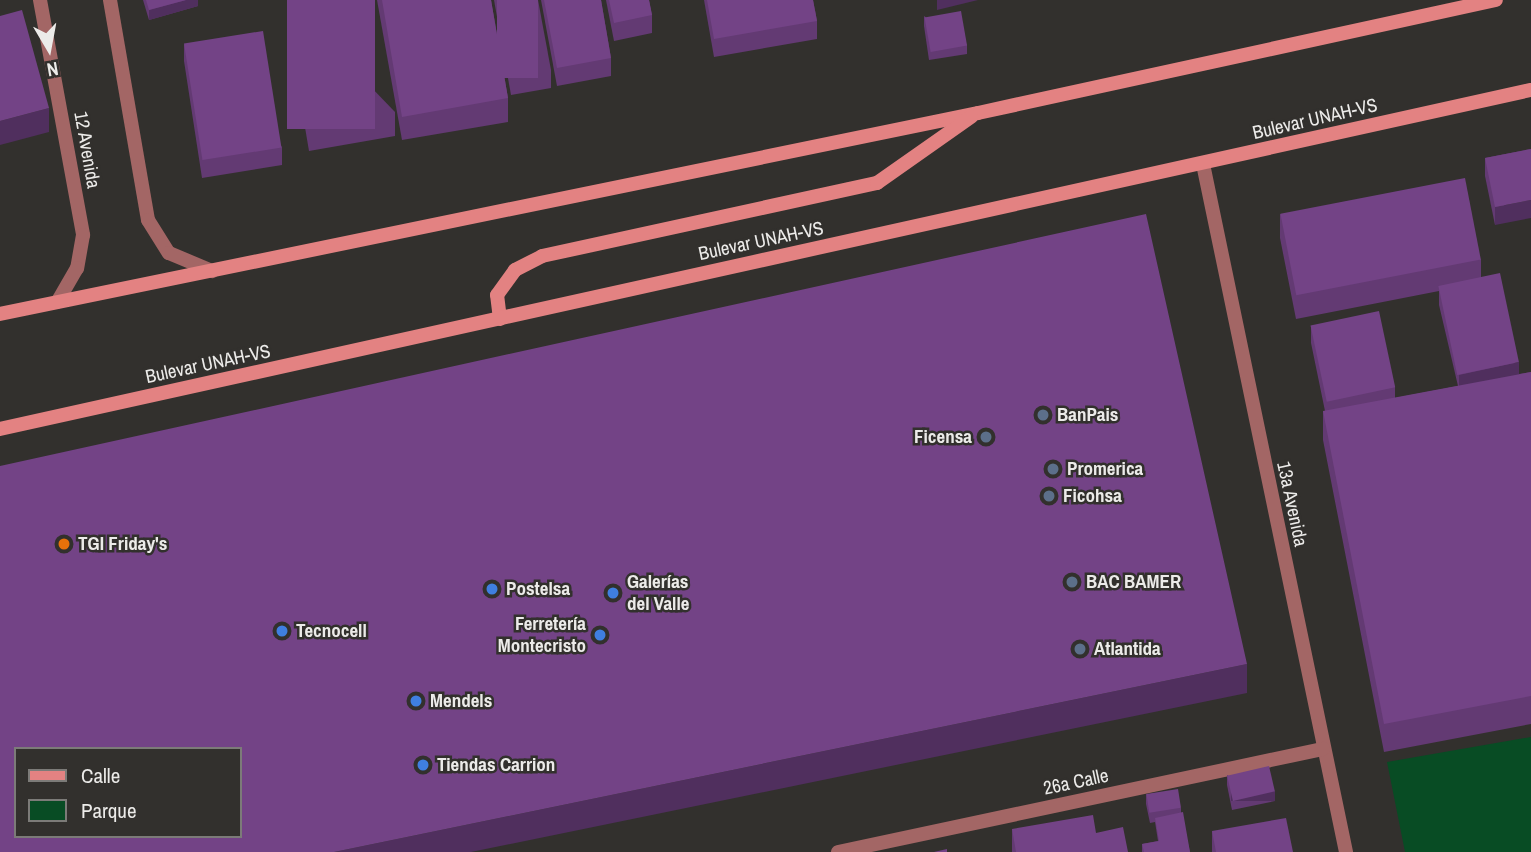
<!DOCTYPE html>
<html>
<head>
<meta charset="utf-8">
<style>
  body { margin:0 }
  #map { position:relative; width:1531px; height:852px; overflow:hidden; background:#32302d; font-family:"Archivo Narrow",sans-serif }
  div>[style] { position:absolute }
  .green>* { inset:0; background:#084c24 }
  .minor>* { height:14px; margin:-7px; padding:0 7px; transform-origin:7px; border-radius:7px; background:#a36665 }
  .tertiary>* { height:14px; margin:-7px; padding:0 7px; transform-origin:7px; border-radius:7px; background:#a36665 }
  .secondary>* { height:14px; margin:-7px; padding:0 7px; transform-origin:7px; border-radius:7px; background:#e38282 }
  .wall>* { inset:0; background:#633a73 }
  .shaded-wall>* { inset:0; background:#502f5e; transform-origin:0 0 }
  .building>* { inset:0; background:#734386; transform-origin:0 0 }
  .dots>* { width:19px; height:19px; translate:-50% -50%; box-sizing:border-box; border:4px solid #32302d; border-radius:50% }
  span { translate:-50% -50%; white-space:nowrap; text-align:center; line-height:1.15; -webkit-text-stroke:5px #32302d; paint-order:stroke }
  .street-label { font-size:19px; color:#ecebe9 }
  .poi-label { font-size:19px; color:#ecebe9; font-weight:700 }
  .left { translate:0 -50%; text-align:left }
  .right { translate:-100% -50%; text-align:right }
  .legend { position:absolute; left:14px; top:747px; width:228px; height:91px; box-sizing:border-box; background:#32302d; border:2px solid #7c7b78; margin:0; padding:9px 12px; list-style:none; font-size:21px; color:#ecebe9 }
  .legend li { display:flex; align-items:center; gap:14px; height:35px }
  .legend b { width:35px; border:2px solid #7c7b78 }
  .north { position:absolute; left:14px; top:14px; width:70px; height:70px; -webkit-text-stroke:5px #32302d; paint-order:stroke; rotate:170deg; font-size:19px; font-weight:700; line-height:28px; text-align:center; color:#ecebe9 }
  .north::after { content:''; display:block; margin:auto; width:24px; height:32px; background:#ecebe9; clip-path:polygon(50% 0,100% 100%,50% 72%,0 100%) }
</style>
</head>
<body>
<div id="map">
  <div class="green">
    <i style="clip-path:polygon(1531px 737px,1531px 852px,1405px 852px,1387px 762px)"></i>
  </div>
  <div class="minor">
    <i style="left:1203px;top:164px;width:703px;rotate:78.26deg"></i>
    <i style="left:838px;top:852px;width:496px;rotate:-12deg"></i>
  </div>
  <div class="tertiary">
    <i style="left:40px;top:0;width:239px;rotate:79.6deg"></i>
    <i style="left:83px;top:235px;width:34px;rotate:100deg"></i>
    <i style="left:77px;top:268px;width:39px;rotate:120deg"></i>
    <i style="left:110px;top:0;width:223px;rotate:80.2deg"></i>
    <i style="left:148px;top:220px;width:39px;rotate:58deg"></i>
    <i style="left:169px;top:253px;width:47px;rotate:22.7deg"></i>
  </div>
  <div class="secondary">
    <i style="left:0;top:314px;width:998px;rotate:-11.61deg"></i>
    <i style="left:978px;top:113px;width:530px;rotate:-12.31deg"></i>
    <i style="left:500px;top:319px;width:24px;rotate:-97deg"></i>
    <i style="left:497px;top:295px;width:31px;rotate:-54deg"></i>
    <i style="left:515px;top:270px;width:30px;rotate:-27deg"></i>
    <i style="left:542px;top:256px;width:343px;rotate:-12.3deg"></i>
    <i style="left:877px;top:183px;width:115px;rotate:-35.1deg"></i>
    <i style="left:0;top:429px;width:1568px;rotate:-12.49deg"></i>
  </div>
  <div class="wall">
    <i style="clip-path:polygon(143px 0,198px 0,198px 6px,149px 20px)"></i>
    <i style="clip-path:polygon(287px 0,395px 112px,395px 136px,309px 151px,287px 21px)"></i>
    <i style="clip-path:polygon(377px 0,491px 0,508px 98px,508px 122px,402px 140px)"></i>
    <i style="clip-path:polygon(494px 0,538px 0,551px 70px,551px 88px,511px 95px)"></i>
    <i style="clip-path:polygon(541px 0,601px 0,611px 58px,611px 76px,557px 86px)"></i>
    <i style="clip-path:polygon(606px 0,649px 0,652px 15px,652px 33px,614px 41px)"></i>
    <i style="clip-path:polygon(704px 0,813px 0,817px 21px,817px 39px,714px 57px)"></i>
    <i style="clip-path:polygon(924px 16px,967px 45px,967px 54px,929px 60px,924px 26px)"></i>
    <i style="clip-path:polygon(184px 44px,282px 147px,282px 165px,202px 178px,184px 61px)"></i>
    <i style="clip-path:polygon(1531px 149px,1495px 225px,1485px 176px,1485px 158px)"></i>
    <i style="clip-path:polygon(1280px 214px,1481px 259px,1481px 277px,1519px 374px,1531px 372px,1531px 724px,1384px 752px,1323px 440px,1323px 411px,1325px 411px,1311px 343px,1311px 326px,1395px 387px,1395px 398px,1458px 386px,1439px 305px,1439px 291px,1296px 319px,1280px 238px)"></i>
    <i style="clip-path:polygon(1227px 775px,1275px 801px,1232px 810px,1227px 785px)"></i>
    <i style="clip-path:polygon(1146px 794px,1181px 808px,1181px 813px,1190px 852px,1142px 852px,1142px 844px,1158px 841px,1155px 822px,1150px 823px,1146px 804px)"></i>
    <i style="clip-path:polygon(1012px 829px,1096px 833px,1128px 852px,1012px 852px)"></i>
    <i style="clip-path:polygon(1212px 831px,1293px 852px,1212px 852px)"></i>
  </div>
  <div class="shaded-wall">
    <i style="clip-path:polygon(186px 0,198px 0,198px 6px,149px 20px,149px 10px)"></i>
    <i style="clip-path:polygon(937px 0,978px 0,937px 10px)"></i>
    <i style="clip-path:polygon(49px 108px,49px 132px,0 145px,0 121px)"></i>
    <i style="clip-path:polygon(1531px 200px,1531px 218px,1495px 225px,1495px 207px)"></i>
    <i style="clip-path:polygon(1519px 362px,1519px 379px,1459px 393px,1459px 375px)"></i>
    <i style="clip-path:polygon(1247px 664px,1247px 693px,471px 852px,334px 852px)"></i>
    <i style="left:1275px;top:791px;width:10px;height:44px;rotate:90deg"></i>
  </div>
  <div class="building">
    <i style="clip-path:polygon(146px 0,186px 0,149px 10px)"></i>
    <i style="left:287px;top:0;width:88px;height:129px"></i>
    <i style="clip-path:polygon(382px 0,491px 0,508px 98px,402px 117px)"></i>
    <i style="left:497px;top:0;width:41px;height:78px"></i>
    <i style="clip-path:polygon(544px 0,601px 0,611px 58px,557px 68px)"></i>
    <i style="clip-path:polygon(609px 0,649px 0,652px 15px,614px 23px)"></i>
    <i style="clip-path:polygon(707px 0,813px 0,817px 21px,714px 39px)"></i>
    <i style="clip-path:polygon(22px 10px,49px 108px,0 121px,0 16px)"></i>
    <i style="left:961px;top:11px;width:35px;height:37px;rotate:80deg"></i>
    <i style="left:263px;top:31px;width:118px;height:80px;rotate:81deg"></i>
    <i style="clip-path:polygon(1531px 149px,1531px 200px,1495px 207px,1485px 158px)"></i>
    <i style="left:1465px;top:178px;width:83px;height:188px;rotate:79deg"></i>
    <i style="clip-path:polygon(evenodd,1146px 214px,1247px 664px,334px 852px,0 852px,0 466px,1146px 214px,16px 749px,240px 749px,240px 836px,16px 836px,16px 749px)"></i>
    <i style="left:1500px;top:273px;width:91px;height:63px;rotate:78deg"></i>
    <i style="left:1379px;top:311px;width:78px;height:70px;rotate:78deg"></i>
    <i style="clip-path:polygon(1531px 372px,1531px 696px,1384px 724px,1323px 411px)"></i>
    <i style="left:1269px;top:766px;width:26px;height:43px;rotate:77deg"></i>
    <i style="left:1178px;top:789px;width:19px;height:32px;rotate:81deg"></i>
    <i style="clip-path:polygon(1183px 812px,1190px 852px,1144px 852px,1142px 844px,1159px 841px,1155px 818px)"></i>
    <i style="clip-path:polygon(1093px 815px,1096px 833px,1123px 827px,1128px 852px,1016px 852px,1012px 829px)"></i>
    <i style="clip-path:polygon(1286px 818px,1293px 852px,1216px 852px,1212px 831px)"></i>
    <i style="clip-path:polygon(947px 849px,947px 852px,934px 852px)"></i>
  </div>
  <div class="dots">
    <i style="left:1043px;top:415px;background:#5c6f8a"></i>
    <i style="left:986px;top:437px;background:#5c6f8a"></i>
    <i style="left:1053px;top:469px;background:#5c6f8a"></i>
    <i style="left:1049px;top:496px;background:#5c6f8a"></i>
    <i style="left:64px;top:544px;background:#e8710a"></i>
    <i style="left:1072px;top:582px;background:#5c6f8a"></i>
    <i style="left:492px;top:589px;background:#3f7fe0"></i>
    <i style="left:613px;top:593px;background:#3f7fe0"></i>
    <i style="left:282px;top:631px;background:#3f7fe0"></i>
    <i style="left:600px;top:635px;background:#3f7fe0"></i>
    <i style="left:1080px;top:649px;background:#5c6f8a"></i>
    <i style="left:416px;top:701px;background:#3f7fe0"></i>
    <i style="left:423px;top:765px;background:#3f7fe0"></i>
  </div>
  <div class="street-label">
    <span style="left:1315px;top:119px;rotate:-13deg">Bulevar UNAH-VS</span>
    <span style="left:87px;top:150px;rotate:80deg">12 Avenida</span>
    <span style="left:761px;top:241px;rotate:-12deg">Bulevar UNAH-VS</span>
    <span style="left:208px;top:364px;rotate:-12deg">Bulevar UNAH-VS</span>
    <span style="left:1292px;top:504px;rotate:78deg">13a Avenida</span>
    <span style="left:1076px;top:782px;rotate:-12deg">26a Calle</span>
  </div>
  <div class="poi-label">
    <span class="left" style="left:1057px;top:415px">BanPais</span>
    <span class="right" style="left:972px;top:437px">Ficensa</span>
    <span class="left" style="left:1067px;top:469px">Promerica</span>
    <span class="left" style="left:1063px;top:496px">Ficohsa</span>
    <span class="left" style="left:78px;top:544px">TGI Friday's</span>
    <span class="left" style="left:627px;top:593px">Galerías<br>del Valle</span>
    <span class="left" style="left:1086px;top:582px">BAC BAMER</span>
    <span class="left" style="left:506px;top:589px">Postelsa</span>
    <span class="right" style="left:586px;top:635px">Ferretería<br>Montecristo</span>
    <span class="left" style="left:296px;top:631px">Tecnocell</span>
    <span class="left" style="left:1094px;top:649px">Atlantida</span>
    <span class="left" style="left:430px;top:701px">Mendels</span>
    <span class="left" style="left:437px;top:765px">Tiendas Carrion</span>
  </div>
  <ul class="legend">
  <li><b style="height:9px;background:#e38282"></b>Calle</li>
  <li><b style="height:19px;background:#084c24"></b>Parque</li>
  </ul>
  <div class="north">N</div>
</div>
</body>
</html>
